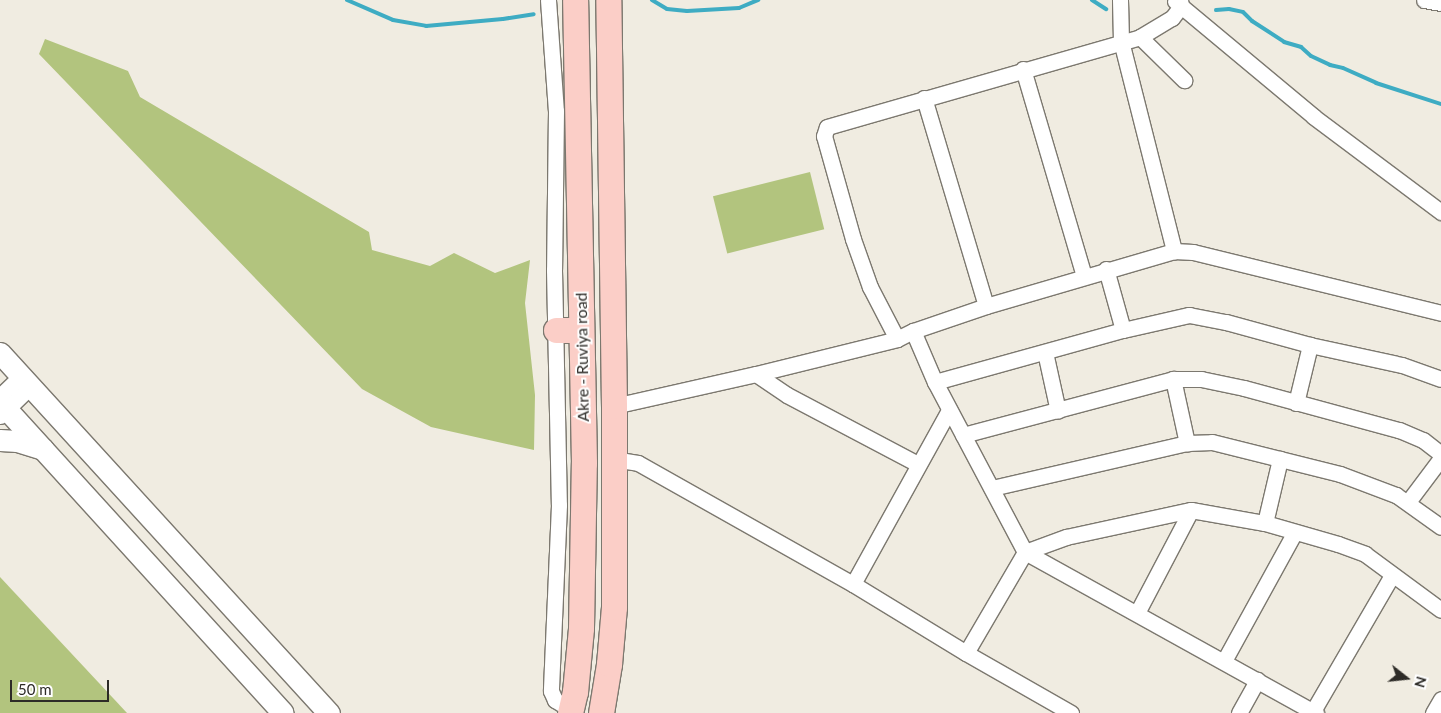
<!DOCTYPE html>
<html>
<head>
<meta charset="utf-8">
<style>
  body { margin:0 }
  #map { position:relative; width:1441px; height:713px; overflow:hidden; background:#f0ece1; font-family:Lato,sans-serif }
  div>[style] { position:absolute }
  .green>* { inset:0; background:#b2c47e; transform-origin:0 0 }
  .stream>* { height:4px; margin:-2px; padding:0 2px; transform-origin:2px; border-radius:2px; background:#3eacc3 }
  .roads { filter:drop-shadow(1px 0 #7c786f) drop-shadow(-1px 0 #7c786f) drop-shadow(0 1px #7c786f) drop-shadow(0 -1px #7c786f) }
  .minor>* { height:15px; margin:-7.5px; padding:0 7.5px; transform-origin:7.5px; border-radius:7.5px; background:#fff }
  .secondary>* { height:21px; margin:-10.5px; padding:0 10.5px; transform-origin:10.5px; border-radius:10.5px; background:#fff }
  .trunk>* { height:25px; margin:-12.5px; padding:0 12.5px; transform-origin:12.5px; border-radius:12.5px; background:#fbcec7 }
  span { translate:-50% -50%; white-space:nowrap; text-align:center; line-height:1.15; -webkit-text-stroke:4px #fff; paint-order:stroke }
  .street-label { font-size:16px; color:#2d2b27 }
  .north { position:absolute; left:1381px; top:653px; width:50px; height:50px; -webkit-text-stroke:4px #fff; paint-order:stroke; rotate:106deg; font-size:14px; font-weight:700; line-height:20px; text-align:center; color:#2d2b27 }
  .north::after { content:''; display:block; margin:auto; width:18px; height:22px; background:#2d2b27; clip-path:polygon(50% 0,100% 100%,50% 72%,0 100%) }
  .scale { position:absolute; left:10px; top:680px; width:99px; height:22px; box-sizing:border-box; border:2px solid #2d2b27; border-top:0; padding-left:6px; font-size:15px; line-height:18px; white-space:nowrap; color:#2d2b27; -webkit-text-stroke:4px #fff; paint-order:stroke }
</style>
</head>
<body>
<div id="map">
  <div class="green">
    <i style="clip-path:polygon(45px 39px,128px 71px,140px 97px,369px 232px,372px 250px,430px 266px,454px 253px,495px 273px,530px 260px,525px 303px,535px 395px,534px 450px,431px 427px,362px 389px,39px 54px)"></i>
    <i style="left:810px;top:172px;width:59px;height:100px;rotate:76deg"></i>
    <i style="clip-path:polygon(0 577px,127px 713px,0 713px)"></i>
  </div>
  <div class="stream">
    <i style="left:347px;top:0;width:50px;rotate:23.5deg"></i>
    <i style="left:393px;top:20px;width:34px;rotate:10deg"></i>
    <i style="left:426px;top:26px;width:77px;rotate:-5.2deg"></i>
    <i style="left:503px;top:19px;width:31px;rotate:-9deg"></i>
    <i style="left:652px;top:0;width:17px;rotate:31deg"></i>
    <i style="left:667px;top:9px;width:20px;rotate:6deg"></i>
    <i style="left:687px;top:11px;width:52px;rotate:-3.3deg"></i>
    <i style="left:739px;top:8px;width:21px;rotate:-23deg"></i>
    <i style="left:1092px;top:0;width:17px;rotate:33deg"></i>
    <i style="left:1216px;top:10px;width:13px;rotate:-4deg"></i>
    <i style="left:1229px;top:9px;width:14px;rotate:12deg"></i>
    <i style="left:1243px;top:12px;width:13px;rotate:45deg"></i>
    <i style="left:1252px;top:21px;width:38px;rotate:33deg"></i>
    <i style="left:1284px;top:42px;width:18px;rotate:16deg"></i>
    <i style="left:1301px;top:47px;width:13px;rotate:42deg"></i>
    <i style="left:1311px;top:56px;width:21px;rotate:25deg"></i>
    <i style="left:1330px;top:65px;width:13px;rotate:13deg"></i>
    <i style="left:1343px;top:68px;width:36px;rotate:24deg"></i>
    <i style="left:1376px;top:83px;width:68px;rotate:17.9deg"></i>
  </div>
  <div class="roads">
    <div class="minor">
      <i style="left:548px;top:0;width:111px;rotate:85.9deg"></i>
      <i style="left:556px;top:111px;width:159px;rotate:90.7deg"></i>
      <i style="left:554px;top:270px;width:235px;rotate:88.8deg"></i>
      <i style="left:559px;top:505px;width:186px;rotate:92.5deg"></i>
      <i style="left:551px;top:691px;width:10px;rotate:66deg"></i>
      <i style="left:555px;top:700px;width:19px;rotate:32deg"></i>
      <i style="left:1120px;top:0;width:41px;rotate:88.6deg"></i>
      <i style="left:1121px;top:41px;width:217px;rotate:75.8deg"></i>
      <i style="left:1424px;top:0;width:17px;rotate:10deg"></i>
      <i style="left:1175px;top:1px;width:181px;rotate:39.8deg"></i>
      <i style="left:1314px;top:117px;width:159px;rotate:36.8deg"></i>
      <i style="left:1140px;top:37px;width:62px;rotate:44.3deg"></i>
      <i style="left:1023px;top:69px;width:216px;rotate:73.6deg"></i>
      <i style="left:924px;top:98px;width:217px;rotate:73.4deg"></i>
      <i style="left:1106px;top:269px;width:63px;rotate:74.4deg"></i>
      <i style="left:913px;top:331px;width:56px;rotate:66.7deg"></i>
      <i style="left:935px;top:382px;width:192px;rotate:62.1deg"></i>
      <i style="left:1025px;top:552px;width:333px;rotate:29deg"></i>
      <i style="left:897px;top:339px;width:59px;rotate:-117.4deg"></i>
      <i style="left:870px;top:287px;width:51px;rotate:-109.5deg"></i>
      <i style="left:853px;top:239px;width:107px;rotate:-105.7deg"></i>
      <i style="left:824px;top:136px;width:9px;rotate:-72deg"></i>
      <i style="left:827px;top:127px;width:326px;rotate:-16deg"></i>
      <i style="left:1140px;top:37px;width:37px;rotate:-31deg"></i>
      <i style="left:1172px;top:18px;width:15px;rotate:-53deg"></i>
      <i style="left:1181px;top:6px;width:6px;rotate:-99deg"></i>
      <i style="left:1045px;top:352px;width:60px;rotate:77.6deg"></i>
      <i style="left:756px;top:374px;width:37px;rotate:34deg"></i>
      <i style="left:787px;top:395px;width:148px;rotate:27.8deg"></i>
      <i style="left:1173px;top:379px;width:66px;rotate:77.7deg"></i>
      <i style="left:935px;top:382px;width:195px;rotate:-15.5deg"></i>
      <i style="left:1123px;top:330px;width:68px;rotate:-12.8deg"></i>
      <i style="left:1189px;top:315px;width:38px;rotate:11deg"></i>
      <i style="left:1226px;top:322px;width:87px;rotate:15.3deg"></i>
      <i style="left:1310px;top:345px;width:94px;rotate:12.3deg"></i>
      <i style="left:1402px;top:365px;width:41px;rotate:19.7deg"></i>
      <i style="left:0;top:396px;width:29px;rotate:-44deg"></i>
      <i style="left:1296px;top:403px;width:60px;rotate:-76.4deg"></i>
      <i style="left:614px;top:406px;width:146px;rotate:-12.7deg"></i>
      <i style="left:756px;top:374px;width:145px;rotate:-13.9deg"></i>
      <i style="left:897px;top:339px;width:18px;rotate:-27deg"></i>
      <i style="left:913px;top:331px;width:77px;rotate:-18.9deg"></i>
      <i style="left:986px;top:306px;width:196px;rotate:-16.3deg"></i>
      <i style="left:1174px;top:251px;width:19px;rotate:3deg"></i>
      <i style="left:1193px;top:252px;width:255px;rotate:13.8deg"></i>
      <i style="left:0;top:416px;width:43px;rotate:-44.1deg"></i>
      <i style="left:963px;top:435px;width:217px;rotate:-14.9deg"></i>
      <i style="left:1173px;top:379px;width:28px"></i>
      <i style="left:1201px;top:379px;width:44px;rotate:11.8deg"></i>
      <i style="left:1244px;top:388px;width:161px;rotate:15.2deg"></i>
      <i style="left:1399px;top:430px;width:26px;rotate:23deg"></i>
      <i style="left:1423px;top:440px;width:23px;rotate:38deg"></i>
      <i style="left:613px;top:459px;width:25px;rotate:9deg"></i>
      <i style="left:638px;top:463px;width:247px;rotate:29.4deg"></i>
      <i style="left:853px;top:584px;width:132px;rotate:31.4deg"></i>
      <i style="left:966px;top:653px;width:121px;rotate:29.7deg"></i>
      <i style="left:992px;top:488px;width:200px;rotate:-13deg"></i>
      <i style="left:1187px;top:443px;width:25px;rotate:-2deg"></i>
      <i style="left:1212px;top:442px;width:132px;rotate:14deg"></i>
      <i style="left:1340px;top:474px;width:60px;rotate:20.6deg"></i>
      <i style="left:1396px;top:495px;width:55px;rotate:35.4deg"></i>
      <i style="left:1408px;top:502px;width:55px;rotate:-53.1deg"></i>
      <i style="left:1265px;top:523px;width:66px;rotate:-76.8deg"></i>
      <i style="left:853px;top:584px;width:199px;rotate:-61.1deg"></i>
      <i style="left:1137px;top:613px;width:116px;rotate:-62.3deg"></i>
      <i style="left:966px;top:653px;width:117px;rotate:-59.7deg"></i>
      <i style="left:1025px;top:552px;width:44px;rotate:-20.1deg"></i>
      <i style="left:1066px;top:537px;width:128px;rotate:-12.2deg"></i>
      <i style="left:1191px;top:510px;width:75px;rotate:10deg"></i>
      <i style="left:1265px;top:523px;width:76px;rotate:16deg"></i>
      <i style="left:1338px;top:544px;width:29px;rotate:20deg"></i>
      <i style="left:1365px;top:554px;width:94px;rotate:36.4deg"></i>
      <i style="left:1224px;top:661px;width:147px;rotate:-61.2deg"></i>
      <i style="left:1313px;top:711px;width:157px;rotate:-59.8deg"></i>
      <i style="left:1239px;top:713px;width:38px;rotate:-61deg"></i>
      <i style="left:1433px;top:713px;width:16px;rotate:-60deg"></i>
    </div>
    <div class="secondary">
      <i style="left:0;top:353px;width:488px;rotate:47.6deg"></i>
      <i style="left:0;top:402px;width:420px;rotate:47.7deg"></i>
      <i style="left:0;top:440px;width:17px;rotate:3deg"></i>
      <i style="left:17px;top:441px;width:27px;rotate:17deg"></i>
    </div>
    <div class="trunk">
      <i style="left:556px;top:330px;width:25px"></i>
      <i style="left:570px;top:713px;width:22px;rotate:-77deg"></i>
      <i style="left:575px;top:692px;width:64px;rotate:-84.6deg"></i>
      <i style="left:581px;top:628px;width:165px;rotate:-89deg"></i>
      <i style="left:584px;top:463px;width:463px;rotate:-91.1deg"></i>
      <i style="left:601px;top:713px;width:50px;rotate:-80.7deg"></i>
      <i style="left:609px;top:664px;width:57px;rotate:-85deg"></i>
      <i style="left:614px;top:607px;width:201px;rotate:-90deg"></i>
      <i style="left:614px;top:406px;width:406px;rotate:-90.8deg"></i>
    </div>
  </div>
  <div class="street-label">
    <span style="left:582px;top:357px;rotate:-91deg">Akre - Ruviya road</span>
  </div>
  <div class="north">N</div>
  <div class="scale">50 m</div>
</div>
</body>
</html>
